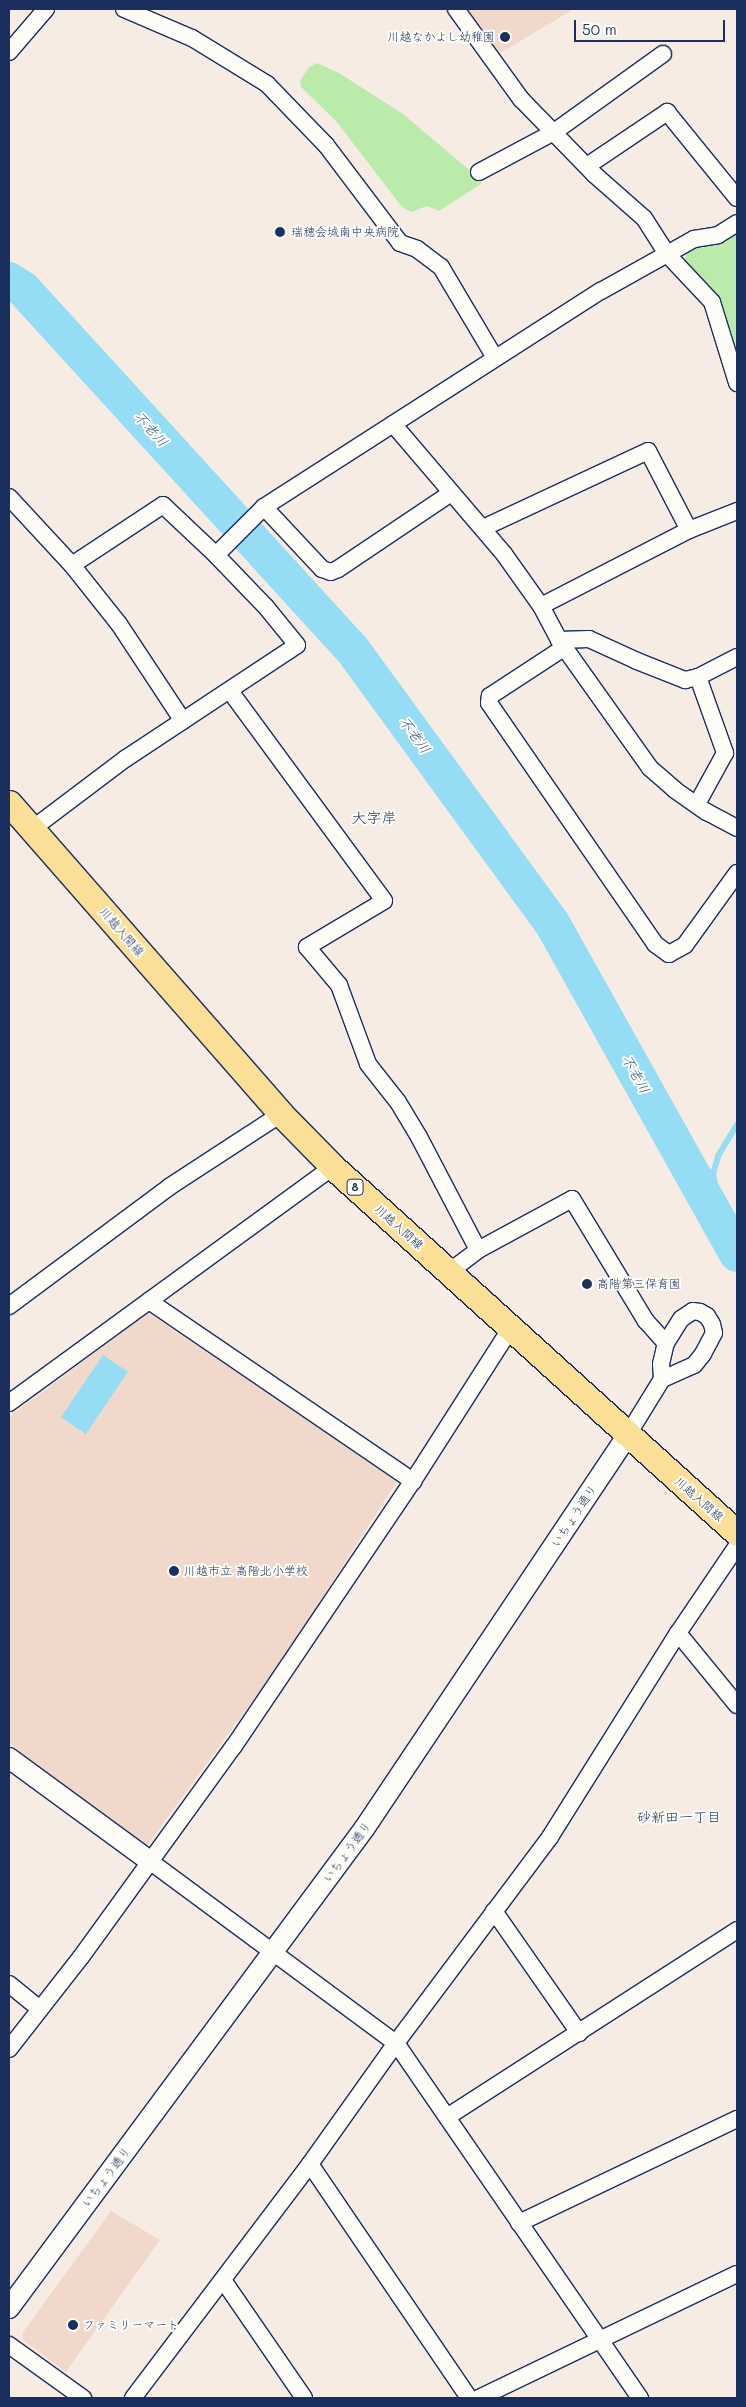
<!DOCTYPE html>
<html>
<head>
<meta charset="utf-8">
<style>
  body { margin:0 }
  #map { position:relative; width:746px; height:2407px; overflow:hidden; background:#f7ece3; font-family:Mali,"Klee One",sans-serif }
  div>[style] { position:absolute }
  .built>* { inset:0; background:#f0d9cb }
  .green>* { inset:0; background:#bbebaa }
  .water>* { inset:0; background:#94ddf5; transform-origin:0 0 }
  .stream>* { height:6px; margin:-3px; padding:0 3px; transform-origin:3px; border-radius:3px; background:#94ddf5 }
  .river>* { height:36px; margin:-18px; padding:0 18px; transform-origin:18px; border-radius:18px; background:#94ddf5 }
  .roads { filter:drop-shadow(1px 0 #1b2f5e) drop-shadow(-1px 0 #1b2f5e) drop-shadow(0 1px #1b2f5e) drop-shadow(0 -1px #1b2f5e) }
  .minor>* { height:16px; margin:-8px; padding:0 8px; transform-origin:8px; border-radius:8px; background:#fdfcf7 }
  .tertiary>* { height:20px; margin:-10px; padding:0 10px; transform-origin:10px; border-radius:10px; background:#fdfcf7 }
  .primary>* { height:25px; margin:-12.5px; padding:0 12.5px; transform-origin:12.5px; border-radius:12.5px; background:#fbdf96 }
  .dots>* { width:14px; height:14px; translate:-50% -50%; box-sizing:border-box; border:2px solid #fdfcf7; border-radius:50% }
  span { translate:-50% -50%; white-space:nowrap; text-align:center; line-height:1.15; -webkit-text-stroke:4px #fdfcf7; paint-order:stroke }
  .shield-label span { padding:1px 4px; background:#fdfcf7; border:1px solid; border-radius:4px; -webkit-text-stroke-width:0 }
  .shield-label { font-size:11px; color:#1b2f5e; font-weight:700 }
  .poi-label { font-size:12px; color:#1b2f5e }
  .right { translate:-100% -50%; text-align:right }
  .left { translate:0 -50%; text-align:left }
  .street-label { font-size:12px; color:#1b2f5e }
  .water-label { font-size:14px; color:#395a84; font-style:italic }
  .neighbourhood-label { font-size:14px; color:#1b2f5e }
  .quarter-label { font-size:15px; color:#1b2f5e }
  .frame { position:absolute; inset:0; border:10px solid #1b2f5e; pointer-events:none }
  .scale { position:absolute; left:574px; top:20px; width:151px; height:22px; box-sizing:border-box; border:2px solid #1b2f5e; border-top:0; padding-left:6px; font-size:15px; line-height:18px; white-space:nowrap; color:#1b2f5e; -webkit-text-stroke:4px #fdfcf7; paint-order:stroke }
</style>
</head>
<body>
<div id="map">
  <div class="built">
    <i style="clip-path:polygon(463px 9px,574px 9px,497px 55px)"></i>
    <i style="clip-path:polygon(148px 1313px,398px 1480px,281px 1662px,146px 1847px,9px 1743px,9px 1417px)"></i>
    <i style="clip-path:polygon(111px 2211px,160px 2240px,66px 2372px,23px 2340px,23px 2332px)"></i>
  </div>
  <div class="green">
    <i style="clip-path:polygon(317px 63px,339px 73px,403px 114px,481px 180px,481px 184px,439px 211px,427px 206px,411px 212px,402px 207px,336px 121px,301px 87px,300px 81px,309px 67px)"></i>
    <i style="clip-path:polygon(737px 232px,737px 365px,685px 263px,686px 249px)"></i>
  </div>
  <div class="water">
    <i style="left:103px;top:1355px;width:30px;height:75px;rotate:34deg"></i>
  </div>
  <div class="stream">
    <i style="left:725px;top:1229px;width:56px;rotate:-102.3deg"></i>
    <i style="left:713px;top:1174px;width:19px;rotate:-74deg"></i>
    <i style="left:718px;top:1156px;width:37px;rotate:-59deg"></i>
  </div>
  <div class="river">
    <i style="left:9px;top:280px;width:17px;rotate:33deg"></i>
    <i style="left:23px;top:289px;width:488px;rotate:47.6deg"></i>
    <i style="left:352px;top:649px;width:339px;rotate:53.9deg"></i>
    <i style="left:552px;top:923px;width:379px;rotate:60.8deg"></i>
  </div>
  <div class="roads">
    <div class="minor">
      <i style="left:124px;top:9px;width:74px;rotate:23.1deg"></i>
      <i style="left:192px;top:38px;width:88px;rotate:31.5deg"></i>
      <i style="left:267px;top:84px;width:85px;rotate:46deg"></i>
      <i style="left:326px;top:145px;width:123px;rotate:52.9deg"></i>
      <i style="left:400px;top:243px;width:18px;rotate:19deg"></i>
      <i style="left:417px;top:249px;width:30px;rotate:37deg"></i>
      <i style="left:441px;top:267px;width:106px;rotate:59.3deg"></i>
      <i style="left:456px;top:9px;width:111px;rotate:54.2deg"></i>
      <i style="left:521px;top:99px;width:106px;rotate:45.8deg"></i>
      <i style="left:595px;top:175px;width:65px;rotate:41.3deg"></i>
      <i style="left:644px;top:218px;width:43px;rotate:57.4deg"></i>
      <i style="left:667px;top:254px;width:66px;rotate:46.8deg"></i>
      <i style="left:712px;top:302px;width:85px;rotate:72.8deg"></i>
      <i style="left:9px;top:52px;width:57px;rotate:-49.3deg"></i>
      <i style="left:587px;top:166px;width:97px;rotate:-34deg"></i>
      <i style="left:667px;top:112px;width:111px;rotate:50.9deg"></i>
      <i style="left:479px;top:172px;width:85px;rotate:-28.1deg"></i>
      <i style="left:554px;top:132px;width:134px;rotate:-35.6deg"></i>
      <i style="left:393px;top:424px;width:171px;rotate:49.5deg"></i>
      <i style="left:504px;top:554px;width:64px;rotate:54.6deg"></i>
      <i style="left:541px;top:606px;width:38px;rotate:62deg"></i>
      <i style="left:559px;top:640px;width:157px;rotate:54.6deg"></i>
      <i style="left:650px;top:768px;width:33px;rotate:41deg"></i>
      <i style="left:675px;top:790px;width:39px;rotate:35deg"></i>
      <i style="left:707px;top:812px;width:34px;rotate:28deg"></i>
      <i style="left:9px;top:497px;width:93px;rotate:47.2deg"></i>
      <i style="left:72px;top:565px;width:75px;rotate:51.5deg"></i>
      <i style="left:119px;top:624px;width:116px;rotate:56.6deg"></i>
      <i style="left:264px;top:507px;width:85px;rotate:46.9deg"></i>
      <i style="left:322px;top:569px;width:9px;rotate:18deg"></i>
      <i style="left:331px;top:572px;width:8px;rotate:-23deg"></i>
      <i style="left:338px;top:569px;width:136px;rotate:-33.9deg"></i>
      <i style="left:483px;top:528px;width:182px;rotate:-25deg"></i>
      <i style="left:648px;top:451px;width:89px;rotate:62.6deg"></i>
      <i style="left:216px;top:555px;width:68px;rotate:-45deg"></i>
      <i style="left:264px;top:507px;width:400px;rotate:-32.7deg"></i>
      <i style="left:601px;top:291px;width:107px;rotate:-29.2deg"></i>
      <i style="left:694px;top:239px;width:24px;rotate:-9deg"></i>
      <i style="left:718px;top:235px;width:22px;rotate:-32deg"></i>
      <i style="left:541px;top:606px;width:166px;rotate:-27.2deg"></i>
      <i style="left:689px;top:530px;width:52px;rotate:-21.6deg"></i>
      <i style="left:559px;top:640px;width:30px;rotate:-2deg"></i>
      <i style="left:589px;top:639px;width:53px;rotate:24.6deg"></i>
      <i style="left:637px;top:661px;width:52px;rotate:21.6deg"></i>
      <i style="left:685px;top:680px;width:13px;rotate:-13deg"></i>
      <i style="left:698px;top:677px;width:81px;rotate:70.4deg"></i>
      <i style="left:725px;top:753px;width:58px;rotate:118.8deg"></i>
      <i style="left:565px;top:647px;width:90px;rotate:146.8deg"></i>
      <i style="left:490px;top:696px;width:7px;rotate:98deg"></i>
      <i style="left:489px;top:703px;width:293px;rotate:55.4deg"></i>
      <i style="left:655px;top:944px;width:17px;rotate:36deg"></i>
      <i style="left:669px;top:954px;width:18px;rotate:-29deg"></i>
      <i style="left:685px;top:945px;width:89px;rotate:-54.2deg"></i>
      <i style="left:698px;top:677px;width:44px;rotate:-27.1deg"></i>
      <i style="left:230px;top:691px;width:260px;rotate:53.7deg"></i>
      <i style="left:384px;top:901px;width:90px;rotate:149.1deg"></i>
      <i style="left:307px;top:947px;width:50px;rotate:49.9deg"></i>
      <i style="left:339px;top:985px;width:84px;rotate:69.8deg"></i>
      <i style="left:368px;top:1064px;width:48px;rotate:51.7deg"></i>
      <i style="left:398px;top:1102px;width:41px;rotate:59deg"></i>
      <i style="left:419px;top:1137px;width:127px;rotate:62.4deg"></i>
      <i style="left:32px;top:829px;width:116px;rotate:-37deg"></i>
      <i style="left:125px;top:759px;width:206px;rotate:-33.5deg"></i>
      <i style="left:297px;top:645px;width:49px;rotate:-129.2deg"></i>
      <i style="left:266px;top:607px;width:72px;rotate:-133.9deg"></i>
      <i style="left:216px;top:555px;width:73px;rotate:-136.7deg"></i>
      <i style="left:163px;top:505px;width:109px;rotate:146.6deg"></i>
      <i style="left:449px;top:1272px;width:36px;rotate:-37deg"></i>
      <i style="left:478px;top:1250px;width:107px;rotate:-28.5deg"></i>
      <i style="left:572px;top:1199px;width:143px;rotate:58.8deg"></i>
      <i style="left:646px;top:1321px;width:30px;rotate:48deg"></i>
      <i style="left:149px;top:1301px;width:320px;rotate:34.3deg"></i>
      <i style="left:9px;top:1306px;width:199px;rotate:-36.6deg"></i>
      <i style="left:169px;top:1187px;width:134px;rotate:-33.1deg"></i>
      <i style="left:9px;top:1403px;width:401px;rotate:-36.1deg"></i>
      <i style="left:627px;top:1436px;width:67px;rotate:-58.4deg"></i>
      <i style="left:662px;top:1379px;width:15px;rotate:-94deg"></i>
      <i style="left:661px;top:1364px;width:22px;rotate:-77deg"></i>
      <i style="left:666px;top:1343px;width:28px;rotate:-58deg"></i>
      <i style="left:681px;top:1319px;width:14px;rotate:-34deg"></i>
      <i style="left:693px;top:1311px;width:7px;rotate:8deg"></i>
      <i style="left:700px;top:1312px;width:8px;rotate:30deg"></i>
      <i style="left:707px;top:1316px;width:9px;rotate:58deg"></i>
      <i style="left:712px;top:1324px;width:9px;rotate:77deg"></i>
      <i style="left:714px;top:1333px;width:24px;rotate:118deg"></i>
      <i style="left:703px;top:1354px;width:14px;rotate:129deg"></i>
      <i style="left:694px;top:1365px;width:35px;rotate:156deg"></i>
      <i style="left:678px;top:1633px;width:93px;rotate:50.7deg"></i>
      <i style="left:151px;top:1862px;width:305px;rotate:36.5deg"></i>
      <i style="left:396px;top:2043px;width:431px;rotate:55.5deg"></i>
      <i style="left:494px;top:1911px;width:149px;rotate:55.1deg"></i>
      <i style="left:9px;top:1984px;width:40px;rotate:39deg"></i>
      <i style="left:9px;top:2049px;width:117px;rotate:-52deg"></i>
      <i style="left:81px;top:1957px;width:261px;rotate:-54.1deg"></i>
      <i style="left:234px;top:1746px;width:320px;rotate:-56deg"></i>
      <i style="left:413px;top:1481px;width:182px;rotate:-57.4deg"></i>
      <i style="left:447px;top:2117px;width:345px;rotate:-32.8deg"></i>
      <i style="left:310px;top:2164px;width:283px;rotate:55.8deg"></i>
      <i style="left:519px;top:2223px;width:242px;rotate:-25.5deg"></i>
      <i style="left:223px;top:2280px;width:143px;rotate:55.5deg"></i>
      <i style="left:9px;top:2345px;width:91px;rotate:35.6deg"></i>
      <i style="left:133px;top:2398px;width:293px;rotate:-52.9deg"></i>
      <i style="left:310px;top:2164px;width:148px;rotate:-54.6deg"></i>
      <i style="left:396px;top:2043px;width:257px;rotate:-53.2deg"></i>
      <i style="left:550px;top:1837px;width:241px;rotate:-57.9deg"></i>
      <i style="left:678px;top:1633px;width:105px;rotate:-55.9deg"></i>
      <i style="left:479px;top:2398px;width:286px;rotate:-25.7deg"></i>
    </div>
    <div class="tertiary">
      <i style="left:9px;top:1758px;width:176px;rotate:36.2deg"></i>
      <i style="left:9px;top:2308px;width:596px;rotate:-53.46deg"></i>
      <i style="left:364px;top:1829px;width:473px;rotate:-56.2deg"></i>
    </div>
    <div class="primary">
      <i style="left:9px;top:803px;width:413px;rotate:48.8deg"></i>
      <i style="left:281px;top:1114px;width:74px;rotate:45.5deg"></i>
      <i style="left:333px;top:1167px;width:545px;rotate:42.17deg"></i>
    </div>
  </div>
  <div class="dots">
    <i style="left:505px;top:37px;background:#1b2f5e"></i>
    <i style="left:280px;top:232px;background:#1b2f5e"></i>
    <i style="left:587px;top:1284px;background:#1b2f5e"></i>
    <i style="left:174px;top:1571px;background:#1b2f5e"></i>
    <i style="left:73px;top:2325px;background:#1b2f5e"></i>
  </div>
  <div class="shield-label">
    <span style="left:355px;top:1187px">8</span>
  </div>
  <div class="poi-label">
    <span class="right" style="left:495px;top:37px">川越なかよし幼稚園</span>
    <span class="left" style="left:291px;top:232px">瑞穂会城南中央病院</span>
    <span class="left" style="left:597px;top:1284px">高階第三保育園</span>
    <span class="left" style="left:184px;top:1571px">川越市立 高階北小学校</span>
    <span class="left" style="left:83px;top:2325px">ファミリーマート</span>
  </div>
  <div class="street-label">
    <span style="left:122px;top:932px;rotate:49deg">川越入間線</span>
    <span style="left:399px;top:1227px;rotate:42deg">川越入間線</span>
    <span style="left:699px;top:1499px;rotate:41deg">川越入間線</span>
    <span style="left:574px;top:1516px;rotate:-57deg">いちょう通り</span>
    <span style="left:347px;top:1852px;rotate:-54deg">いちょう通り</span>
    <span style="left:106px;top:2177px;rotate:-53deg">いちょう通り</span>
  </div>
  <div class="water-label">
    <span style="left:151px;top:429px;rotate:48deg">不老川</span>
    <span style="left:415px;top:735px;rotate:54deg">不老川</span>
    <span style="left:636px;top:1074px;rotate:61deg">不老川</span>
  </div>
  <div class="neighbourhood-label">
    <span style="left:679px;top:1817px">砂新田一丁目</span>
  </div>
  <div class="quarter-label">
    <span style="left:374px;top:818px">大字岸</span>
  </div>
  <div class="frame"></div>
  <div class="scale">50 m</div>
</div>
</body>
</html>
